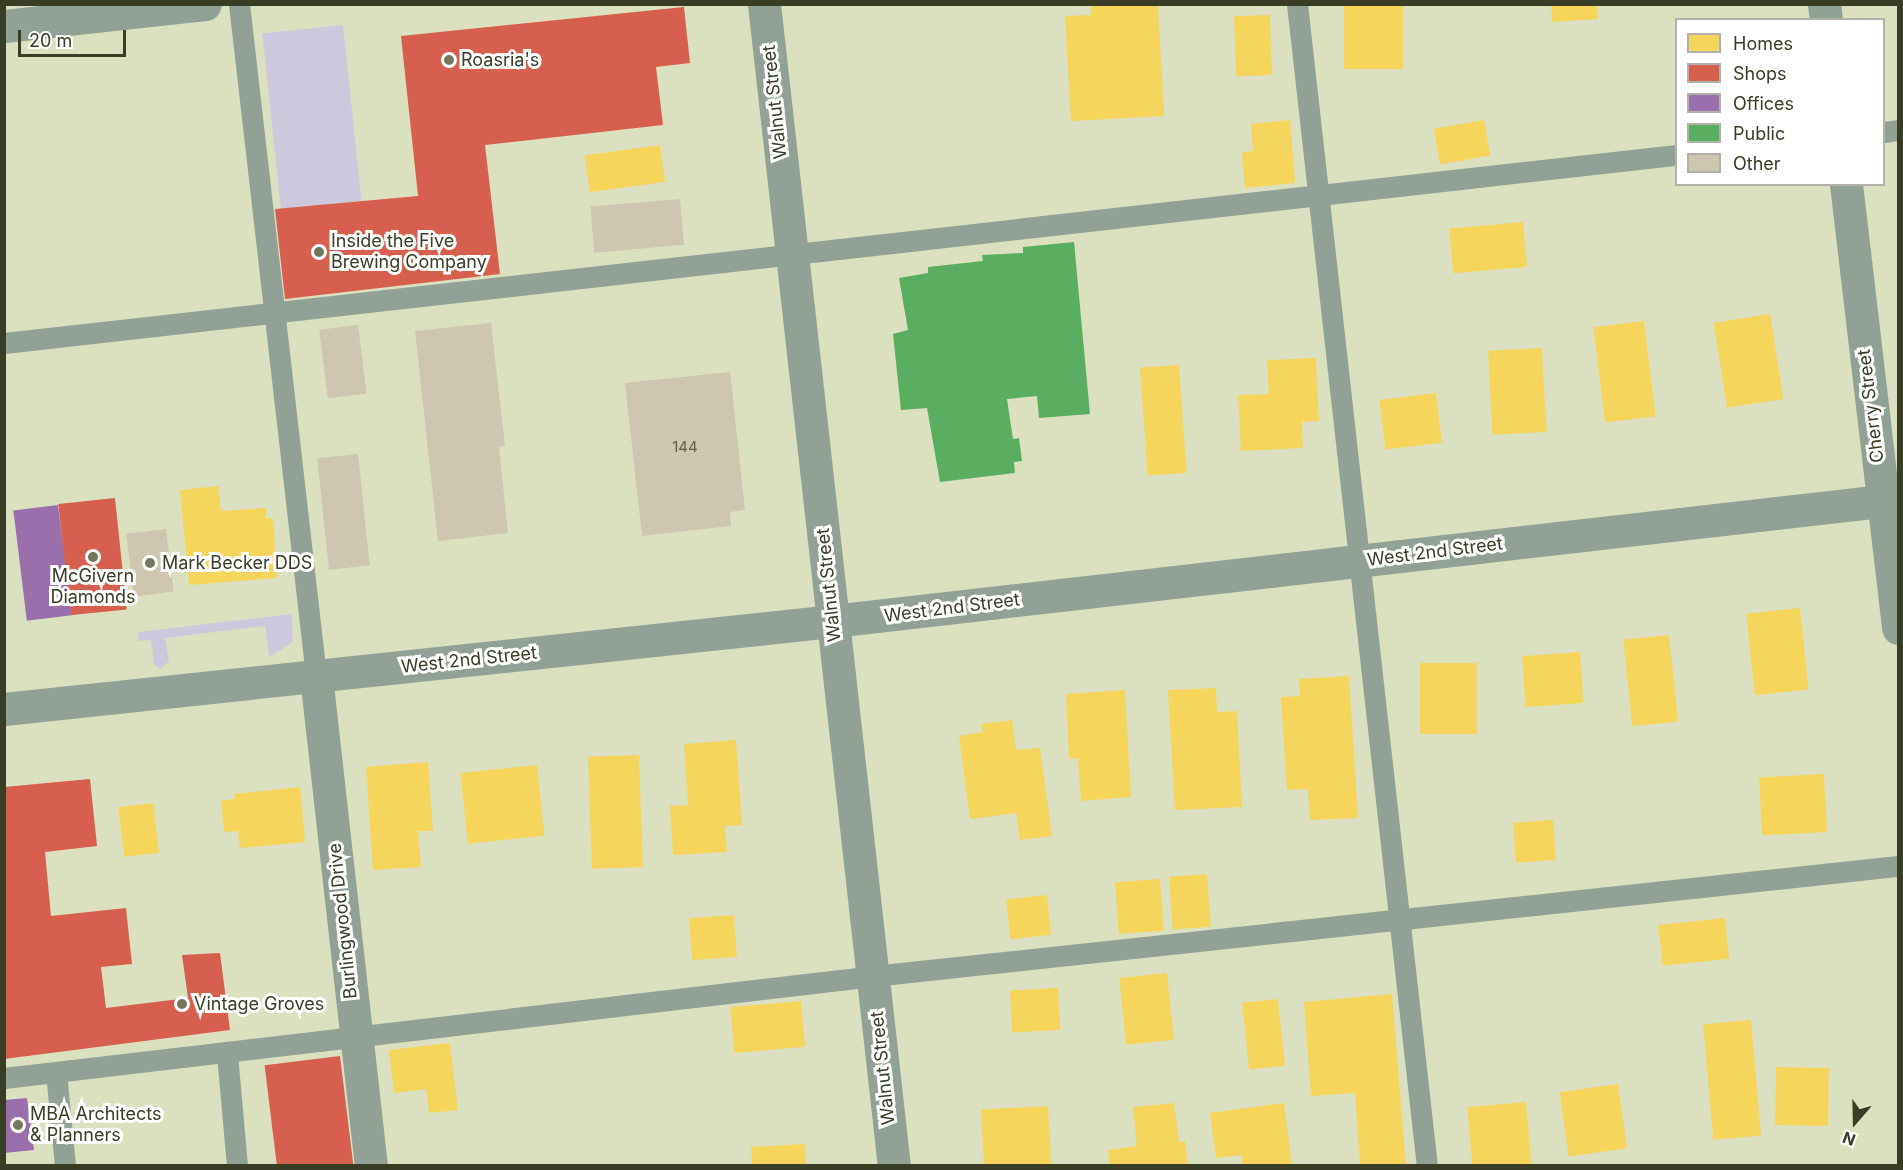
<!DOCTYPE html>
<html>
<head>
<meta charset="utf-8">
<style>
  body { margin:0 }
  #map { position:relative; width:1903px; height:1170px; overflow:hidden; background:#dbe0c1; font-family:Inter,sans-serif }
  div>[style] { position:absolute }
  .green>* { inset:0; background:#cec8dc; transform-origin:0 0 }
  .homes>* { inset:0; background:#f6d55c; transform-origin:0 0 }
  .shops>* { inset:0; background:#d6604d; transform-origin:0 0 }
  .offices>* { inset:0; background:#9970ab; transform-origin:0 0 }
  .public>* { inset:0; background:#5aae61 }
  .building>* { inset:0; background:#cec6b0; transform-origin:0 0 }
  .service>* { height:21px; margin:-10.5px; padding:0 10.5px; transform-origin:10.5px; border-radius:10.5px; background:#91a195 }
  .minor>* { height:33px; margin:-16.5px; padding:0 16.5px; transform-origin:16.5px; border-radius:16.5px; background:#91a195 }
  .dots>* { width:16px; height:16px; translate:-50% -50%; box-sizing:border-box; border:3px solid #fff; border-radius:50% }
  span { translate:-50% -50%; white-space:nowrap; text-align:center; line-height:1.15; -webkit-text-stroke:6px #fff; paint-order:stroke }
  .number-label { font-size:15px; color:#5e5f48 }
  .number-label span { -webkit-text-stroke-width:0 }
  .poi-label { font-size:18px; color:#393d26 }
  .left { translate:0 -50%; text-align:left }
  .street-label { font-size:18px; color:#393d26 }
  .frame { position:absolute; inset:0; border:6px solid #393d26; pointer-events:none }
  .legend { position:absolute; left:1675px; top:18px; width:210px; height:168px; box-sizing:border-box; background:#fff; border:2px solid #b0b1a8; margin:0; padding:8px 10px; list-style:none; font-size:18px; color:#393d26 }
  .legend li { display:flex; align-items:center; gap:12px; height:30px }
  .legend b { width:30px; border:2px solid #b0b1a8 }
  .north { position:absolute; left:1825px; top:1092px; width:60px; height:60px; -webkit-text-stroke:4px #fff; paint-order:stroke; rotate:200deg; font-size:16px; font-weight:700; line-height:24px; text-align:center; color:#393d26 }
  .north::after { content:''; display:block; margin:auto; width:21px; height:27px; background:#393d26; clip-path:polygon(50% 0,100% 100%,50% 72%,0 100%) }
  .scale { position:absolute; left:18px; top:30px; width:108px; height:27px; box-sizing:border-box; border:3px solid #393d26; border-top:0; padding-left:8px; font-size:18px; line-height:21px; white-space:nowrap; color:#393d26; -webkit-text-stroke:4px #fff; paint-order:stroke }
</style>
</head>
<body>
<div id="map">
  <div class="green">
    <i style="left:343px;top:25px;width:177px;height:81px;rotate:84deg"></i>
    <i style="clip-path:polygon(292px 614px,293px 642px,269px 657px,265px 626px,165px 638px,169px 661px,161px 669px,154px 665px,151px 640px,139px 641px,138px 632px)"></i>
  </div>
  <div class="homes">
    <i style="clip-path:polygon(1091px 4px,1158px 4px,1164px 116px,1071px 121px,1065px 16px,1091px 15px)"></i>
    <i style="left:1344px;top:4px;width:59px;height:65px"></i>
    <i style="clip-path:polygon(1551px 4px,1597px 4px,1598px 19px,1552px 22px)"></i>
    <i style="left:1270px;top:15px;width:60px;height:36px;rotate:88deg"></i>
    <i style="clip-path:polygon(1290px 120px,1295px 183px,1245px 188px,1242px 152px,1253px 151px,1251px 124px)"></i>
    <i style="left:1484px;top:120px;width:36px;height:51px;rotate:80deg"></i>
    <i style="left:660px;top:145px;width:37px;height:76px;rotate:82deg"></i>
    <i style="left:1523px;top:222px;width:45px;height:74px;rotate:85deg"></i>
    <i style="left:1770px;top:314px;width:86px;height:57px;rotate:81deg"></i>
    <i style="left:1644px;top:321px;width:96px;height:51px;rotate:83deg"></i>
    <i style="left:1542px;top:348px;width:84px;height:54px;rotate:87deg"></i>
    <i style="clip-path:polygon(1316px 358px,1319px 421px,1302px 422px,1303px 448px,1241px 451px,1238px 395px,1269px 394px,1267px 360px)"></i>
    <i style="left:1179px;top:365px;width:108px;height:39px;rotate:86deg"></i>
    <i style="left:1436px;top:393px;width:50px;height:57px;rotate:83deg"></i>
    <i style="clip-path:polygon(218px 486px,221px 511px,266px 508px,266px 519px,273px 518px,277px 578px,189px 585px,180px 490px)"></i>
    <i style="left:1800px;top:608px;width:82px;height:54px;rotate:84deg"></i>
    <i style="left:1669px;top:635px;width:87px;height:46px;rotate:84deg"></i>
    <i style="left:1580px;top:652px;width:51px;height:58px;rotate:86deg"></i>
    <i style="left:1420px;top:663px;width:57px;height:71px"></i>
    <i style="clip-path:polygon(1349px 676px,1358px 818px,1310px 820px,1308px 789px,1287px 790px,1281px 697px,1300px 696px,1299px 679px)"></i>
    <i style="clip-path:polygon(1216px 688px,1217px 712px,1237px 711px,1242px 807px,1175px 810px,1168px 690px)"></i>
    <i style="clip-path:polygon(1125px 690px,1131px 797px,1081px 801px,1078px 758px,1069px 759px,1066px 694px)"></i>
    <i style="clip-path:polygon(1012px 720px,1016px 750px,1040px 748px,1052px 836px,1020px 840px,1016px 813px,970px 819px,959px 736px,983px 732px,981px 724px)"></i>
    <i style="clip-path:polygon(736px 740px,742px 825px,725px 826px,727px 852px,673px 855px,670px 806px,688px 805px,684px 744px)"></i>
    <i style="left:639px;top:755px;width:112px;height:51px;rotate:88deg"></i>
    <i style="clip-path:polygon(428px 762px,433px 831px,418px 831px,421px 867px,373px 870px,366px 767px)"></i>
    <i style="left:537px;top:765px;width:71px;height:77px;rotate:84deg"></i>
    <i style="left:1824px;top:774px;width:58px;height:65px;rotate:87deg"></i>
    <i style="clip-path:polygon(300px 787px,305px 842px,240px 848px,238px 831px,224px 832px,221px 801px,234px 799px,234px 794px)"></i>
    <i style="left:153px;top:803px;width:50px;height:35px;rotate:83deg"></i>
    <i style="left:1553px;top:820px;width:40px;height:40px;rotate:86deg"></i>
    <i style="left:1207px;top:874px;width:53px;height:38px;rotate:86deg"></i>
    <i style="left:1160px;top:879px;width:52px;height:45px;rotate:86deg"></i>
    <i style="left:1047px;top:895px;width:40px;height:41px;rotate:84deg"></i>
    <i style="left:734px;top:915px;width:42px;height:45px;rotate:86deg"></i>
    <i style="left:1725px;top:918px;width:41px;height:67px;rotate:84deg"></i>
    <i style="left:1167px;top:973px;width:67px;height:48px;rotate:84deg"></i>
    <i style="left:1058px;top:988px;width:42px;height:48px;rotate:87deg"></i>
    <i style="clip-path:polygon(1392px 994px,1406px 1166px,1360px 1166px,1355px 1093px,1311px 1096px,1304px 1002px)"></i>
    <i style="left:1278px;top:999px;width:67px;height:36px;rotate:84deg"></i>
    <i style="left:801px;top:1001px;width:46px;height:71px;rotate:85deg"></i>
    <i style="left:1751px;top:1020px;width:116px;height:48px;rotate:85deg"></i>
    <i style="clip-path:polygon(450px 1043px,458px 1110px,429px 1113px,426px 1089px,394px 1093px,389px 1050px)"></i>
    <i style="left:1776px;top:1067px;width:53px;height:58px;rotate:1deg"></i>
    <i style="left:1618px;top:1084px;width:65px;height:59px;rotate:82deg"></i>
    <i style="left:1526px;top:1102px;width:64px;height:59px;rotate:85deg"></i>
    <i style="clip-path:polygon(1174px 1103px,1179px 1142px,1185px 1141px,1188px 1166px,1110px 1166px,1108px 1150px,1137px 1146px,1133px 1107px)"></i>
    <i style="clip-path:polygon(1284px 1103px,1292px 1166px,1243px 1166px,1241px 1155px,1216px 1158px,1210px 1113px)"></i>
    <i style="left:1048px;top:1106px;width:60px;height:67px;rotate:87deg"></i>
    <i style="left:805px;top:1144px;width:22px;height:54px;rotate:87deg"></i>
  </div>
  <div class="shops">
    <i style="clip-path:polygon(684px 7px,690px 63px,656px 67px,663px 125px,485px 145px,500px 274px,285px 299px,275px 209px,418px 196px,401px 36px)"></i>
    <i style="left:115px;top:498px;width:112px;height:57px;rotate:84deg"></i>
    <i style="clip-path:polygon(90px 779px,97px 846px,45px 852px,51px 916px,126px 908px,132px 964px,101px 967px,106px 1008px,188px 998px,182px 955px,220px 953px,230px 1030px,4px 1059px,4px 787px)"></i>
    <i style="left:340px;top:1056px;width:111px;height:76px;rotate:83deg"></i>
  </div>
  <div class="offices">
    <i style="left:58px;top:505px;width:111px;height:45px;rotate:83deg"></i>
    <i style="clip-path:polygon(27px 1098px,34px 1150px,4px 1153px,4px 1100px)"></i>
  </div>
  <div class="public">
    <i style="clip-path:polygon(1074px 242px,1090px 414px,1039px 418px,1037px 396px,1007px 399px,1013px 439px,1019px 438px,1022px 461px,1014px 462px,1015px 473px,940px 482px,927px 408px,901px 410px,893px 334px,908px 330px,899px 278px,928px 273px,928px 267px,983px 261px,982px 255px,1023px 253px,1023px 247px)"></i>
  </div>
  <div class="building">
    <i style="left:680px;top:199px;width:46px;height:90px;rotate:85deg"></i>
    <i style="clip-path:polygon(491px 323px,505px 446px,499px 447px,508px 533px,438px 541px,415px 331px)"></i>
    <i style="left:358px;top:325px;width:69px;height:39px;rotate:83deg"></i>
    <i style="clip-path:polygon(730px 372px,745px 510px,730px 512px,731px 526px,642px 536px,625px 383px)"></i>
    <i style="left:358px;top:454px;width:112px;height:41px;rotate:84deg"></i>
    <i style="left:166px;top:529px;width:63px;height:40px;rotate:83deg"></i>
  </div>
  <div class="service">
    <i style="left:239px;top:4px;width:676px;rotate:83.46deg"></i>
    <i style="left:1297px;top:4px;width:1169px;rotate:83.62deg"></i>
    <i style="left:1884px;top:132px;width:14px;rotate:-8deg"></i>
    <i style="left:4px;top:343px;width:1683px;rotate:-6.42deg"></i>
    <i style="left:227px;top:1054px;width:112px;rotate:84.9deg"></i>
    <i style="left:56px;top:1072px;width:94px;rotate:84.5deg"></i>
    <i style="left:4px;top:1078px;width:875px;rotate:-6.69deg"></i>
    <i style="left:873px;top:976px;width:1031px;rotate:-6.13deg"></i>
  </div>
  <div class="minor">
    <i style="left:764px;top:4px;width:1169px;rotate:83.62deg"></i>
    <i style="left:1824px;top:4px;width:16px;rotate:83deg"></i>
    <i style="left:4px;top:26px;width:202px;rotate:-6.2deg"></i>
    <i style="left:1846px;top:184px;width:447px;rotate:83.3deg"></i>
    <i style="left:316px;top:676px;width:493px;rotate:83.6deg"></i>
    <i style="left:4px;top:709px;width:834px;rotate:-6.06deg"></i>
    <i style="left:833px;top:621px;width:1072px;rotate:-6.53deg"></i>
  </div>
  <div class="dots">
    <i style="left:449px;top:60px;background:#72765c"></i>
    <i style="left:319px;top:252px;background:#72765c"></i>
    <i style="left:93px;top:557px;background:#72765c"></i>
    <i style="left:150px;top:563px;background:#72765c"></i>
    <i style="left:182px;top:1004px;background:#72765c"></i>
    <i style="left:18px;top:1125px;background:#72765c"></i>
  </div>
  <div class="number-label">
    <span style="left:685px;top:447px">144</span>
  </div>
  <div class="poi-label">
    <span class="left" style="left:461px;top:60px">Roasria's</span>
    <span class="left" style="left:331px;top:252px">Inside the Five<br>Brewing Company</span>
    <span class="left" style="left:162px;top:563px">Mark Becker DDS</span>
    <span style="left:93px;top:587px">McGivern<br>Diamonds</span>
    <span class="left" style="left:194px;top:1004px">Vintage Groves</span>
    <span class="left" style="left:30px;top:1125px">MBA Architects<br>&amp; Planners</span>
  </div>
  <div class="street-label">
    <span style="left:775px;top:102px;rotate:-96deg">Walnut Street</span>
    <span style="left:1871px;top:406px;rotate:-97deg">Cherry Street</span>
    <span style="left:1435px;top:552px;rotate:-7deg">West 2nd Street</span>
    <span style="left:829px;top:585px;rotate:-96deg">Walnut Street</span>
    <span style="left:952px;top:608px;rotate:-7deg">West 2nd Street</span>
    <span style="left:469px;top:660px;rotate:-6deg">West 2nd Street</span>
    <span style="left:343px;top:921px;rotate:-96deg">Burlingwood Drive</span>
    <span style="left:883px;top:1068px;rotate:-96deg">Walnut Street</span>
  </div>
  <div class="frame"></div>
  <ul class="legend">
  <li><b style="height:16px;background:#f6d55c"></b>Homes</li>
  <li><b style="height:16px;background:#d6604d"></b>Shops</li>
  <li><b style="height:16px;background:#9970ab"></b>Offices</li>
  <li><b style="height:16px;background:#5aae61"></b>Public</li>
  <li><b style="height:16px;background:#cec6b0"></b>Other</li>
  </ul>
  <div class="north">N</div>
  <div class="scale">20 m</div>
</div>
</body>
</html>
